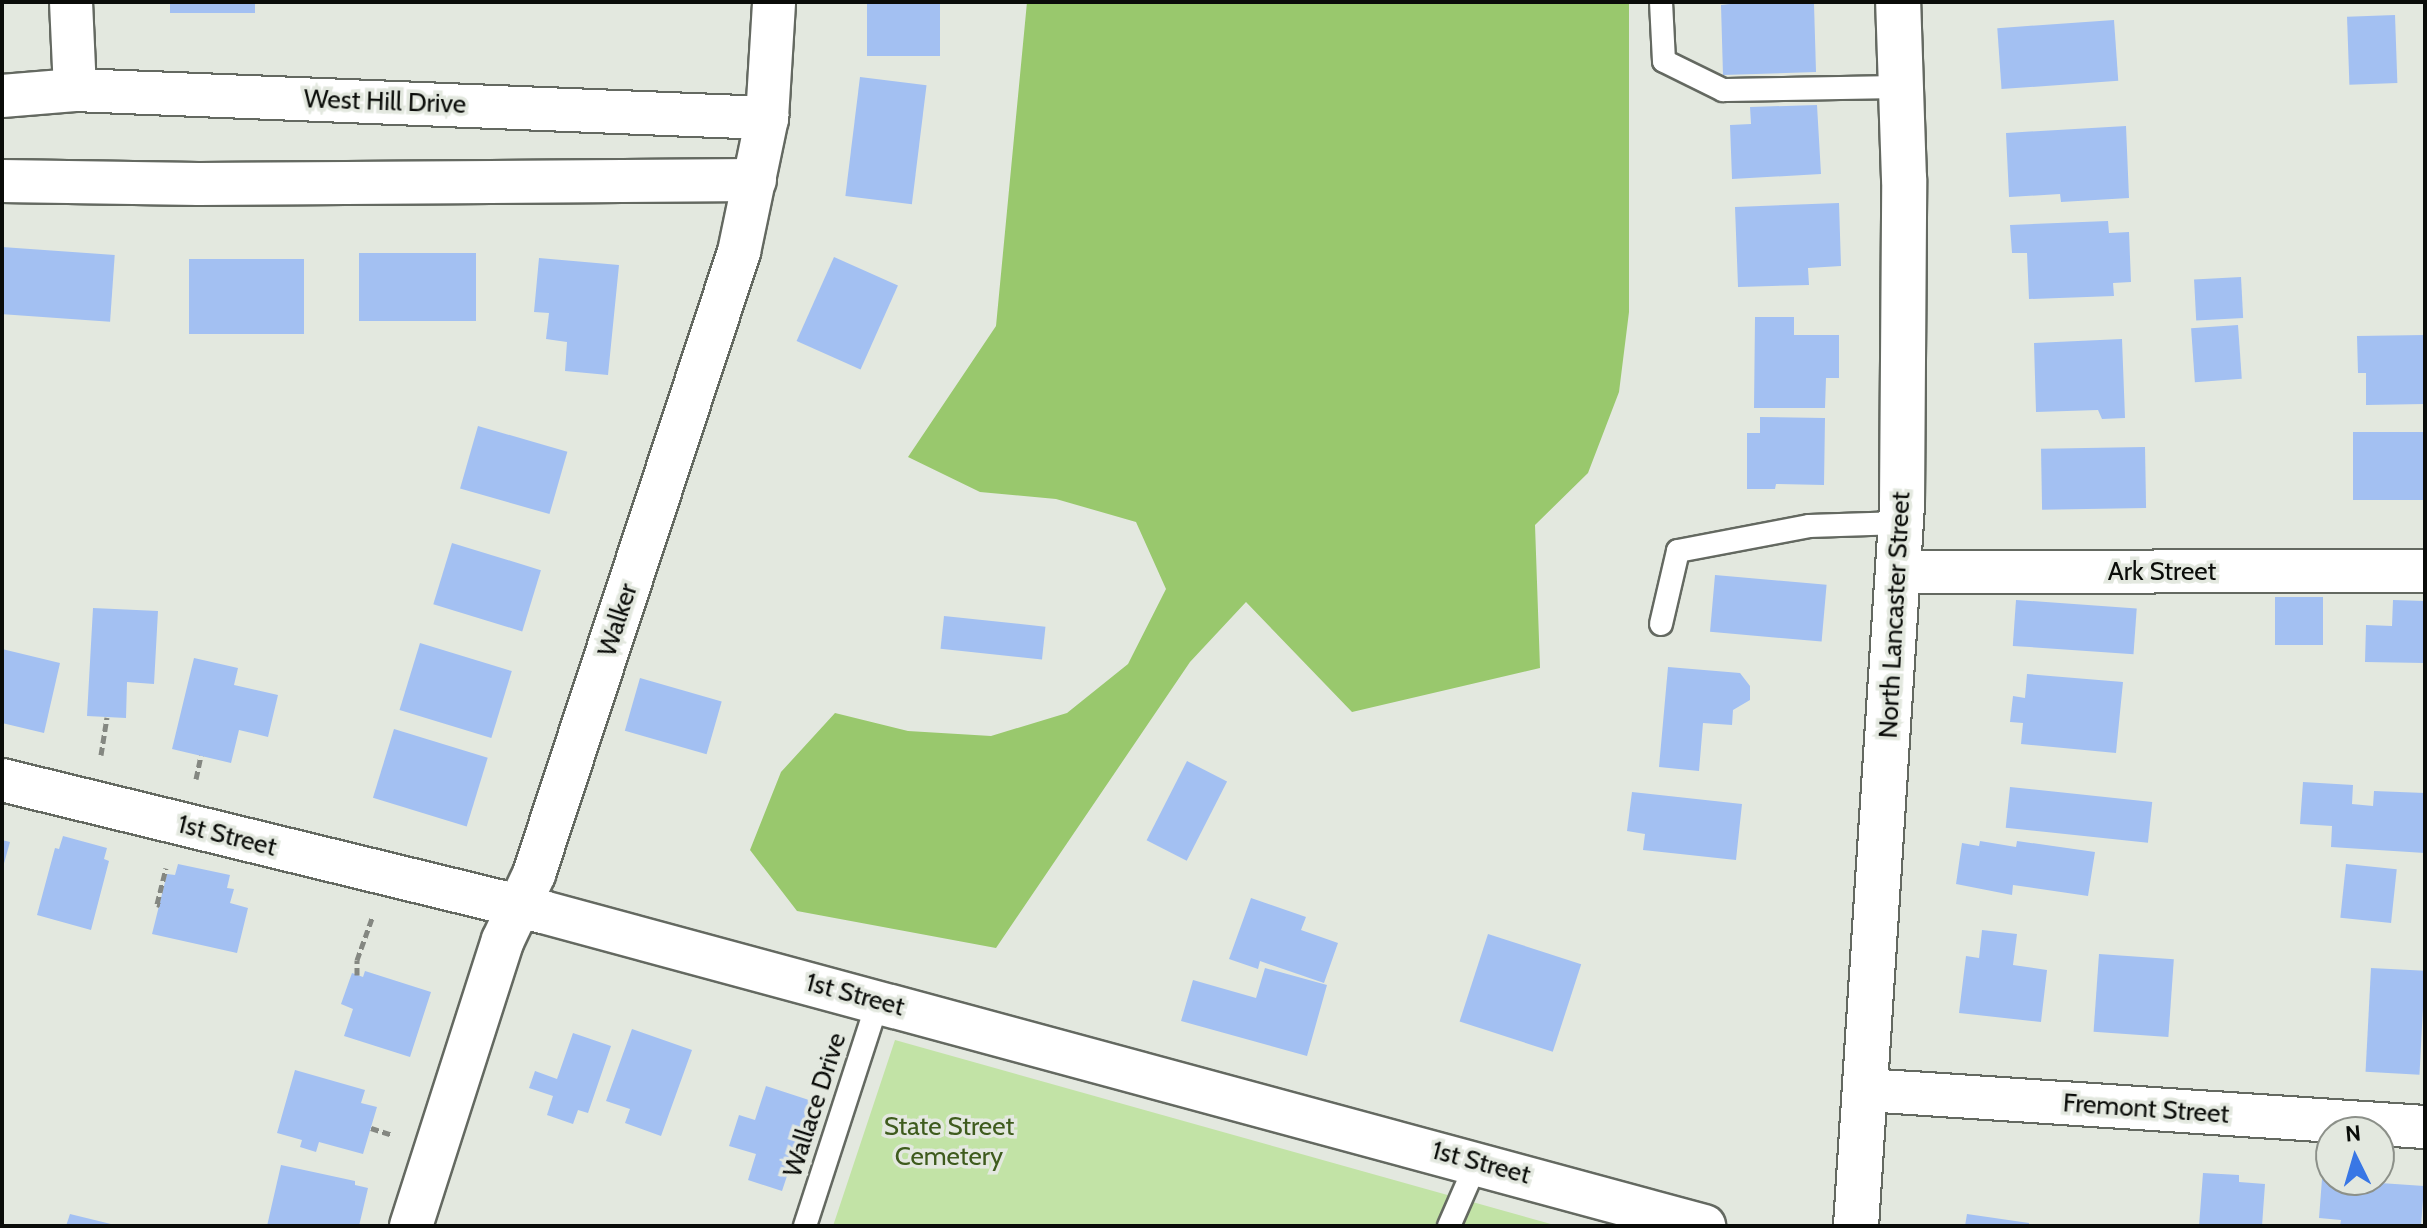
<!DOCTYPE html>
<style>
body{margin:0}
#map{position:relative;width:2427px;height:1228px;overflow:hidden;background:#e3e8df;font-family:Cabin,sans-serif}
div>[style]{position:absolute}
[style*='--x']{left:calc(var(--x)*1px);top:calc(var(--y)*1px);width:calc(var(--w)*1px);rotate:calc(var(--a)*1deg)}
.green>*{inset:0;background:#c2e3a6}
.forest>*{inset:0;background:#99c86d}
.building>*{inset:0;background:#a3c0f2;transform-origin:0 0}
.path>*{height:5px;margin-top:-2.5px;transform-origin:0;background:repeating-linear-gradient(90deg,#848781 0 8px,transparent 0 12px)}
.roads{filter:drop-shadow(2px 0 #646961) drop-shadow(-2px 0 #646961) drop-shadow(0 2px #646961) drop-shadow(0 -2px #646961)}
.lane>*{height:22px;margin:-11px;padding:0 11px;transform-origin:11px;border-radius:11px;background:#fff}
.street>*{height:42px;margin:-21px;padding:0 21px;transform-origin:21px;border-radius:21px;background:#fff}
.secondary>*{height:44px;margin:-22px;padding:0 22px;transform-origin:22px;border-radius:22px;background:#fff}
span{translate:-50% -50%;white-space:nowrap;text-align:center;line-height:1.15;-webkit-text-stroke:7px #e3e8df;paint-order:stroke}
.street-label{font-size:26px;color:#0a0c09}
.park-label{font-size:26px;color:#3e5b1d}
.frame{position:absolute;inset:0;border:4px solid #0a0c09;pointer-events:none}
.north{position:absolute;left:2315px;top:1116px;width:80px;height:80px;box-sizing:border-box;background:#e3e8df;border:2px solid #8c9089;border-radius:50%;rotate:355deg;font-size:22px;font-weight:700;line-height:32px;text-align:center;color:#0a0c09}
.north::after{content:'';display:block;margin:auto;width:28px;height:36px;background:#3977e5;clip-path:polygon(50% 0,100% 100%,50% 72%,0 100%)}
</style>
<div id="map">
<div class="green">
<div style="clip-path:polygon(895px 1040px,1558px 1226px,833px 1226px)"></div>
</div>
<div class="forest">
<div style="clip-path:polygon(1027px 2px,1629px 2px,1629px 312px,1619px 392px,1588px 473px,1535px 525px,1540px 668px,1352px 712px,1246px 602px,1190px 662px,996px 948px,797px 911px,750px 850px,781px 772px,835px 713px,908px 731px,991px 736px,1067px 713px,1128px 664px,1166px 589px,1136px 522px,1056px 499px,980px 492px,908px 457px,996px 326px)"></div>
</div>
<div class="building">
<div style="left:170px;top:2px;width:85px;height:11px"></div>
<div style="left:867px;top:2px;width:73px;height:54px"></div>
<div style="clip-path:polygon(1748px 2px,1814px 4px,1816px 72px,1723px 75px,1721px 5px)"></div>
<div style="left:2395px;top:15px;width:68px;height:48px;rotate:88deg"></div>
<div style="left:2114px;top:20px;width:61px;height:117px;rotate:86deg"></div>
<div style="left:860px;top:77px;width:67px;height:120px;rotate:7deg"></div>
<div style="clip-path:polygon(1817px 105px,1821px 174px,1732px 179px,1730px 125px,1751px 124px,1750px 107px)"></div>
<div style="clip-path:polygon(2126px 126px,2129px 198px,2061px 202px,2060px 194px,2009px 197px,2006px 133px)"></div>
<div style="clip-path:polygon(1839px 203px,1841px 266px,1808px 268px,1809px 285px,1738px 287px,1735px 207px)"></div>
<div style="clip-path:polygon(2108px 221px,2109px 233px,2129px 232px,2131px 282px,2113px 283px,2114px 296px,2029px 299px,2027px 253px,2012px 253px,2010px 225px)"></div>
<div style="left:2px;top:247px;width:113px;height:67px;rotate:4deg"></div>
<div style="left:359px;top:253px;width:117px;height:68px"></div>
<div style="left:834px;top:257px;width:70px;height:92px;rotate:24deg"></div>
<div style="clip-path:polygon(539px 258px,619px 265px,608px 375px,565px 371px,567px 342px,546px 339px,549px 313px,534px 312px)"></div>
<div style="left:189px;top:259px;width:115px;height:75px"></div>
<div style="left:2241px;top:277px;width:41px;height:47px;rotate:87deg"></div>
<div style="clip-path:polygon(1755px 317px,1794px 317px,1794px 335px,1839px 335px,1839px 378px,1826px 378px,1825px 408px,1754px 408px)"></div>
<div style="left:2238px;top:325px;width:54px;height:47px;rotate:86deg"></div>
<div style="clip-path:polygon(2425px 335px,2425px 404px,2366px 405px,2366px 373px,2358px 373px,2357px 336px)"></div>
<div style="clip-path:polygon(2122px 339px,2125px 418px,2102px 419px,2098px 410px,2036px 412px,2034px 343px)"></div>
<div style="clip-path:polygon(1760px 417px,1825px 418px,1824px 485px,1776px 484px,1775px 489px,1747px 489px,1747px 433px,1760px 433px)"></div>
<div style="left:478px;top:426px;width:93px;height:65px;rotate:16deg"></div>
<div style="left:2425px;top:432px;width:68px;height:72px;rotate:90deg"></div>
<div style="left:2145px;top:447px;width:61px;height:104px;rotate:89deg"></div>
<div style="left:452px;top:543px;width:93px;height:64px;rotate:17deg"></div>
<div style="left:1715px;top:575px;width:112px;height:57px;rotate:5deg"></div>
<div style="left:2275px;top:597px;width:48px;height:48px"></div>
<div style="left:2016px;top:600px;width:121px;height:46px;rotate:4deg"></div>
<div style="clip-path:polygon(2393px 600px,2425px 601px,2425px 663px,2365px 662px,2366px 625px,2392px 626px)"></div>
<div style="clip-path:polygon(93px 608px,158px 611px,154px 684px,127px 682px,126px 718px,87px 716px)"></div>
<div style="left:944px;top:616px;width:102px;height:33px;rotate:6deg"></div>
<div style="left:420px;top:643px;width:96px;height:70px;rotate:17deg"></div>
<div style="clip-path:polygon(2px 649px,60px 663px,44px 733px,2px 723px)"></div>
<div style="clip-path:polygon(194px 658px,238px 668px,234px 685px,278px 695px,268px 737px,239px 730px,231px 763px,172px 749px)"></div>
<div style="clip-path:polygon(1668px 667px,1740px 673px,1750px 686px,1750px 700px,1733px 710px,1732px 725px,1703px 723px,1699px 771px,1659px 767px)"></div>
<div style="clip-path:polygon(2027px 674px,2123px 682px,2116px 753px,2021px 744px,2023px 723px,2010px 722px,2013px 696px,2025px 698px)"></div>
<div style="left:640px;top:678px;width:85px;height:55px;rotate:16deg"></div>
<div style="left:394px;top:729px;width:98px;height:72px;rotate:17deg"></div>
<div style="left:1187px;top:761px;width:45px;height:89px;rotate:27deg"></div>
<div style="clip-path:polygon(2303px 782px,2353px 785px,2352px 804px,2373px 806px,2374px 791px,2425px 793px,2425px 853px,2331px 847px,2332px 826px,2300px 824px)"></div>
<div style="left:2010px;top:787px;width:143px;height:41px;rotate:6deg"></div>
<div style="clip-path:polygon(1632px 792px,1742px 804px,1736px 860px,1643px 850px,1645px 834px,1627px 831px)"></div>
<div style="clip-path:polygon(63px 836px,107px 848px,104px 859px,109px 861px,91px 930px,37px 915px,55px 848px,59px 849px)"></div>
<div style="clip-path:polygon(2px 840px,10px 842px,3px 867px,2px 867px)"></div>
<div style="clip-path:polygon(1980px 841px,2016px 847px,2017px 841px,2095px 852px,2088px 896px,2013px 885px,2012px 895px,1956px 884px,1962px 843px,1979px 846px)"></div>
<div style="clip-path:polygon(178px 864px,230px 875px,227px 888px,234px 889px,230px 903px,248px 908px,237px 953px,152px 934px,167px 874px,175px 875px)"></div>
<div style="left:2346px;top:864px;width:51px;height:54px;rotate:6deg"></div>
<div style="clip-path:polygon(1251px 898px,1306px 917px,1301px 930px,1338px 943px,1324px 983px,1260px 961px,1258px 969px,1229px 959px)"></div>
<div style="clip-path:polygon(1982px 930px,2017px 934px,2013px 965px,2047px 970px,2041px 1022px,1959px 1013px,1966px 956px,1979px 958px)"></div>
<div style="left:1488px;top:934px;width:98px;height:92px;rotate:18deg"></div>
<div style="left:2099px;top:954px;width:75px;height:78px;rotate:4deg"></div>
<div style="clip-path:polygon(1265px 968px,1327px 985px,1307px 1056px,1181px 1021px,1193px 980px,1256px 998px)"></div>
<div style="left:2371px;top:968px;width:54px;height:104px;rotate:3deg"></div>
<div style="clip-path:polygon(365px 971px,431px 992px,410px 1057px,344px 1036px,353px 1009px,341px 1004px,352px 973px,363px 977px)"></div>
<div style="clip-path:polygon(632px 1029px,692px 1050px,661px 1136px,625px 1123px,630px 1109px,606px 1101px)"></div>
<div style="clip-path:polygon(573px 1033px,611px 1046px,588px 1113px,578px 1110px,573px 1124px,547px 1115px,553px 1096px,529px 1088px,535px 1071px,557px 1079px)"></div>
<div style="clip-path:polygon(295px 1070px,365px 1090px,361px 1103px,377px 1107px,363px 1154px,319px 1142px,316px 1152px,300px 1147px,302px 1140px,277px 1133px)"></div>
<div style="clip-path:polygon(766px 1086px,812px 1101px,782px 1191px,748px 1180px,756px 1154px,729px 1146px,739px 1115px,755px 1120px)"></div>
<div style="clip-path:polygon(281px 1165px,355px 1181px,355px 1185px,368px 1188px,359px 1226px,267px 1226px)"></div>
<div style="clip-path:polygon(2203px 1173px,2239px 1175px,2239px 1182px,2265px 1184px,2262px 1226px,2199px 1226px)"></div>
<div style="clip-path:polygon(2322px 1179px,2424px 1186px,2421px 1226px,2340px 1226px,2341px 1220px,2319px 1218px)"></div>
<div style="clip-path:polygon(70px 1214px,115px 1225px,115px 1226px,66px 1226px)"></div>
<div style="clip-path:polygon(1967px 1214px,2029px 1223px,2029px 1226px,1965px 1226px)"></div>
</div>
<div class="path">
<div style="--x:101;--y:755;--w:38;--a:-81"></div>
<div style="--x:196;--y:779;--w:24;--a:-78"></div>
<div style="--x:160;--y:905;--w:3;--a:-162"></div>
<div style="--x:157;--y:904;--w:37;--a:-76"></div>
<div style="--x:357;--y:975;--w:15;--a:-90"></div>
<div style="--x:357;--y:960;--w:45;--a:-70.3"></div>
<div style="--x:371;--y:1128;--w:23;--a:18"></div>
</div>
<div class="roads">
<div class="lane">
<div style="--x:1661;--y:2;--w:59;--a:87.1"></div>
<div style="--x:1664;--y:61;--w:66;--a:26.2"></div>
<div style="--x:1723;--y:90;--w:178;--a:-1"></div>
<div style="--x:1661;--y:624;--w:75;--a:-76.9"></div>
<div style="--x:1678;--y:551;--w:133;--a:-10.8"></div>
<div style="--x:1809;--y:526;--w:92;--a:-1.9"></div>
<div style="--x:805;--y:1226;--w:237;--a:-72"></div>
<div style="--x:1449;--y:1226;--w:70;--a:-66.4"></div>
</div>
<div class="street">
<div style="--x:71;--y:2;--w:88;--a:87.4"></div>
<div style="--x:2;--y:96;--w:73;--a:-4.7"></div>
<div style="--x:75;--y:90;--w:693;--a:2.32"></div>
<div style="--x:2;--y:181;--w:197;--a:0.9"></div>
<div style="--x:199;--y:184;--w:556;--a:-0.41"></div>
<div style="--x:1899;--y:572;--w:526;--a:-0.11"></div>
<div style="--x:2;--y:780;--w:557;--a:13.71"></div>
<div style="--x:543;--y:912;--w:1203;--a:15.13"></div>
<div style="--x:1866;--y:1090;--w:560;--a:3.79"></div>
<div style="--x:411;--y:1226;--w:300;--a:-72.2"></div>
<div style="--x:503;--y:940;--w:73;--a:-64.8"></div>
<div style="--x:534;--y:874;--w:655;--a:-71.76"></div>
<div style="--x:739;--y:252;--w:137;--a:-78.2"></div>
<div style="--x:767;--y:118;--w:116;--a:-86.5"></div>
</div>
<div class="secondary">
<div style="--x:1856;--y:1226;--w:723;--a:-86.35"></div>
<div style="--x:1902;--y:504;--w:325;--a:-89.6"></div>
<div style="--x:1904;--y:179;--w:177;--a:-91.9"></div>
</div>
</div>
<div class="street-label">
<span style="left:385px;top:102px;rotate:2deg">West Hill Drive</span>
<span style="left:2162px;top:572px">Ark Street</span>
<span style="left:1895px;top:615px;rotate:-87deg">North Lancaster Street</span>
<span style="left:618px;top:620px;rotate:-72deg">Walker</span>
<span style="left:227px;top:836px;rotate:14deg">1st Street</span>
<span style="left:855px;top:995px;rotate:15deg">1st Street</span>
<span style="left:815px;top:1105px;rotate:-72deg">Wallace Drive</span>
<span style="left:2146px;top:1109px;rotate:4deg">Fremont Street</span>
<span style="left:1481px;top:1163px;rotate:15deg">1st Street</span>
</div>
<div class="park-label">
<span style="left:949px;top:1142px">State Street<br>Cemetery</span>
</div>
<div class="frame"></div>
<div class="north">N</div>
</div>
